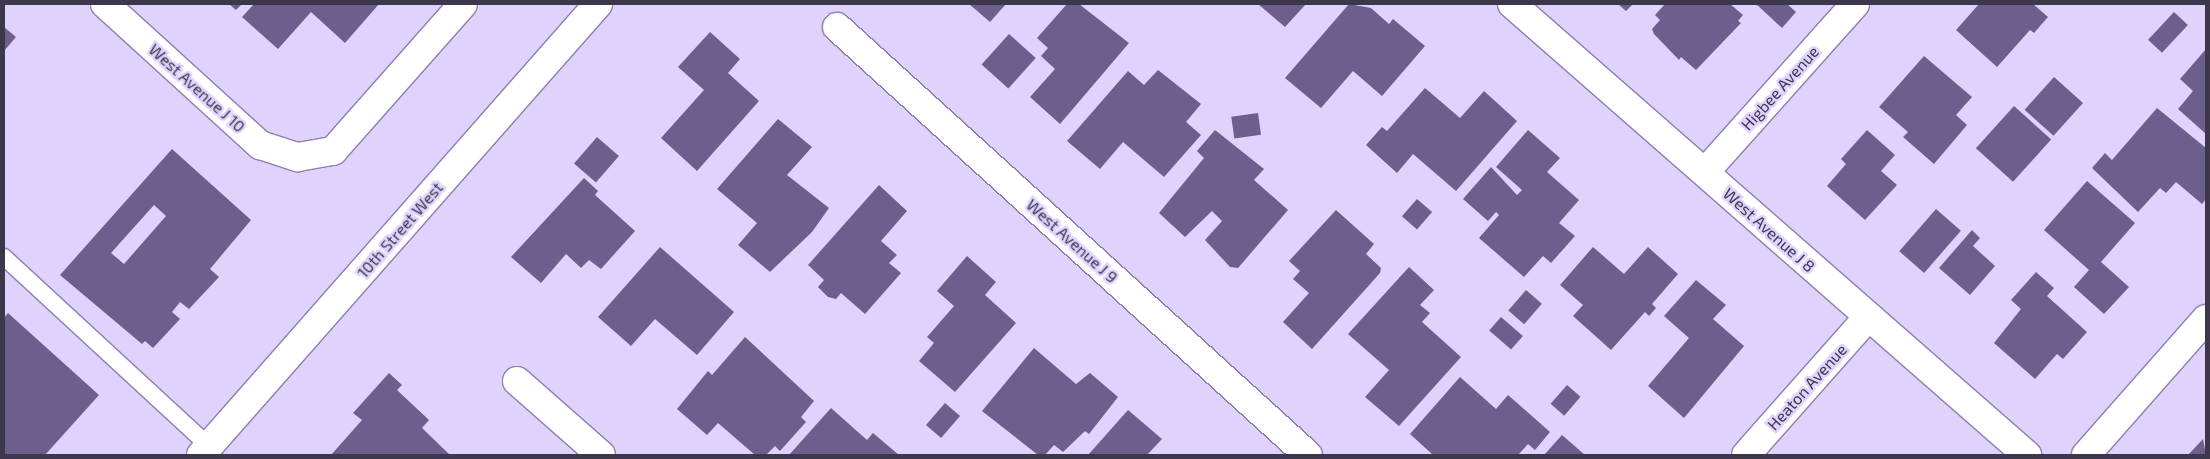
<!DOCTYPE html>
<style>
body{margin:0}
#map{position:relative;width:2210px;height:459px;overflow:hidden;background:#dfd3fe;font-family:"Exo 2",sans-serif}
div>[style]{position:absolute}
[style*='--x']{left:calc(var(--x)*1px);top:calc(var(--y)*1px);width:calc(var(--w)*1px);rotate:calc(var(--a)*1deg)}
.building>*{inset:0;background:#6d5e8d;transform-origin:0 0}
.roads{filter:drop-shadow(1px 0 #8e7fb0) drop-shadow(-1px 0 #8e7fb0) drop-shadow(0 1px #8e7fb0) drop-shadow(0 -1px #8e7fb0)}
.lane>*{height:16px;margin:-8px;padding:0 8px;transform-origin:8px;border-radius:8px;background:#fff}
.street>*{height:28px;margin:-14px;padding:0 14px;transform-origin:14px;border-radius:14px;background:#fff}
.primary>*{height:28px;margin:-14px;padding:0 14px;transform-origin:14px;border-radius:14px;background:#fff}
span{translate:-50% -50%;white-space:nowrap;text-align:center;line-height:1.15;-webkit-text-stroke:5px #dfd3fe;paint-order:stroke}
.street-label{font-size:16px;color:#3d374c}
.frame{position:absolute;inset:0;border:5px solid #3d374c;pointer-events:none}
</style>
<div id="map">
<div class="building">
<div style="clip-path:polygon(229px 4px,242px 4px,236px 10px)"></div>
<div style="clip-path:polygon(254px 4px,379px 4px,345px 43px,311px 12px,278px 49px,242px 17px)"></div>
<div style="clip-path:polygon(969px 4px,1006px 4px,990px 22px)"></div>
<div style="clip-path:polygon(1067px 4px,1079px 4px,1129px 43px,1060px 124px,1030px 97px,1055px 69px,1041px 56px,1048px 48px,1037px 38px)"></div>
<div style="clip-path:polygon(1258px 4px,1306px 4px,1285px 27px)"></div>
<div style="clip-path:polygon(1349px 4px,1371px 8px,1389px 24px,1393px 19px,1425px 46px,1382px 96px,1353px 71px,1321px 108px,1285px 78px)"></div>
<div style="clip-path:polygon(1618px 4px,1633px 4px,1626px 11px)"></div>
<div style="clip-path:polygon(1665px 4px,1730px 4px,1743px 15px,1738px 21px,1741px 23px,1696px 70px,1681px 57px,1679px 60px,1654px 34px,1652px 29px,1660px 20px,1655px 15px)"></div>
<div style="clip-path:polygon(1756px 4px,1787px 4px,1796px 12px,1782px 28px)"></div>
<div style="clip-path:polygon(1979px 4px,2033px 4px,2048px 17px,2034px 33px,2030px 30px,1997px 67px,1956px 30px)"></div>
<div style="left:2174px;top:12px;width:19px;height:38px;rotate:43deg"></div>
<div style="clip-path:polygon(4px 27px,16px 37px,4px 51px)"></div>
<div style="clip-path:polygon(710px 32px,740px 59px,728px 73px,759px 101px,697px 171px,661px 138px,704px 90px,678px 67px)"></div>
<div style="left:1009px;top:34px;width:36px;height:41px;rotate:42deg"></div>
<div style="clip-path:polygon(2206px 49px,2206px 134px,2178px 109px,2193px 91px,2180px 79px)"></div>
<div style="clip-path:polygon(1924px 56px,1972px 97px,1956px 115px,1967px 125px,1934px 164px,1903px 137px,1908px 132px,1879px 107px)"></div>
<div style="clip-path:polygon(1158px 70px,1201px 104px,1186px 122px,1201px 135px,1164px 177px,1123px 142px,1100px 169px,1067px 141px,1128px 71px,1144px 85px)"></div>
<div style="left:2054px;top:77px;width:39px;height:44px;rotate:42deg"></div>
<div style="clip-path:polygon(1425px 88px,1460px 118px,1484px 91px,1517px 121px,1456px 191px,1413px 154px,1397px 173px,1366px 145px,1382px 127px,1387px 131px)"></div>
<div style="left:2014px;top:106px;width:50px;height:57px;rotate:42deg"></div>
<div style="clip-path:polygon(2157px 108px,2206px 148px,2206px 199px,2202px 204px,2176px 182px,2166px 193px,2160px 188px,2138px 212px,2092px 168px,2105px 153px,2112px 160px)"></div>
<div style="left:1258px;top:113px;width:22px;height:27px;rotate:82deg"></div>
<div style="clip-path:polygon(778px 119px,812px 147px,787px 175px,829px 208px,812px 232px,770px 272px,738px 245px,757px 223px,717px 189px)"></div>
<div style="clip-path:polygon(1215px 130px,1264px 169px,1254px 180px,1288px 210px,1238px 268px,1230px 267px,1205px 240px,1222px 221px,1212px 211px,1185px 237px,1159px 213px,1204px 158px,1197px 151px)"></div>
<div style="clip-path:polygon(1528px 130px,1560px 158px,1547px 172px,1579px 200px,1559px 223px,1575px 236px,1551px 263px,1543px 256px,1524px 277px,1479px 238px,1499px 215px,1496px 212px,1488px 221px,1463px 199px,1491px 167px,1517px 195px,1522px 190px,1496px 167px)"></div>
<div style="clip-path:polygon(1867px 130px,1895px 155px,1881px 171px,1897px 185px,1865px 220px,1827px 186px,1846px 164px,1841px 159px)"></div>
<div style="left:597px;top:137px;width:29px;height:35px;rotate:41deg"></div>
<div style="clip-path:polygon(evenodd,172px 149px,251px 220px,210px 269px,219px 277px,189px 309px,180px 302px,172px 312px,180px 319px,153px 348px,145px 341px,142px 344px,60px 275px,172px 149px,154px 205px,166px 216px,124px 264px,111px 253px,154px 205px)"></div>
<div style="clip-path:polygon(584px 178px,598px 191px,595px 195px,635px 231px,601px 269px,589px 260px,581px 268px,566px 254px,541px 283px,511px 257px)"></div>
<div style="clip-path:polygon(2087px 181px,2135px 223px,2101px 262px,2129px 287px,2104px 314px,2074px 287px,2089px 270px,2044px 230px)"></div>
<div style="clip-path:polygon(879px 185px,907px 211px,881px 241px,897px 255px,889px 263px,901px 273px,865px 314px,841px 293px,836px 299px,828px 297px,818px 287px,824px 280px,808px 265px)"></div>
<div style="left:1417px;top:199px;width:20px;height:23px;rotate:41deg"></div>
<div style="left:1936px;top:209px;width:33px;height:56px;rotate:41deg"></div>
<div style="clip-path:polygon(1336px 210px,1374px 244px,1366px 254px,1381px 268px,1380px 273px,1312px 349px,1283px 322px,1309px 293px,1293px 279px,1300px 271px,1289px 261px)"></div>
<div style="clip-path:polygon(1972px 230px,1980px 238px,1973px 246px,1995px 266px,1970px 295px,1939px 268px)"></div>
<div style="clip-path:polygon(660px 247px,734px 312px,697px 355px,655px 319px,631px 346px,598px 317px)"></div>
<div style="clip-path:polygon(1593px 247px,1624px 274px,1648px 247px,1678px 274px,1652px 304px,1656px 308px,1649px 316px,1645px 312px,1611px 350px,1573px 316px,1583px 305px,1560px 285px)"></div>
<div style="clip-path:polygon(967px 256px,996px 282px,985px 295px,1016px 323px,955px 392px,919px 361px,934px 343px,927px 337px,954px 306px,937px 291px)"></div>
<div style="clip-path:polygon(1409px 267px,1434px 290px,1420px 305px,1430px 313px,1422px 322px,1461px 357px,1399px 426px,1365px 397px,1389px 370px,1348px 334px)"></div>
<div style="clip-path:polygon(2036px 272px,2054px 288px,2047px 296px,2087px 332px,2063px 359px,2057px 354px,2035px 379px,1994px 343px,2021px 309px,2011px 300px)"></div>
<div style="clip-path:polygon(1696px 280px,1726px 305px,1713px 319px,1744px 346px,1684px 418px,1648px 386px,1689px 338px,1664px 316px)"></div>
<div style="left:1526px;top:290px;width:21px;height:27px;rotate:41deg"></div>
<div style="clip-path:polygon(8px 313px,99px 395px,45px 455px,4px 455px,4px 318px)"></div>
<div style="left:1501px;top:317px;width:29px;height:18px;rotate:41deg"></div>
<div style="clip-path:polygon(745px 337px,814px 401px,801px 417px,806px 422px,780px 451px,775px 446px,766px 455px,755px 455px,718px 423px,707px 435px,677px 409px,708px 371px,712px 375px)"></div>
<div style="clip-path:polygon(1034px 348px,1076px 384px,1090px 373px,1118px 397px,1089px 434px,1085px 431px,1063px 452px,1054px 445px,1045px 455px,1038px 455px,982px 411px)"></div>
<div style="clip-path:polygon(389px 373px,402px 385px,397px 390px,429px 420px,422px 428px,450px 455px,331px 455px,362px 420px,353px 413px)"></div>
<div style="clip-path:polygon(1460px 377px,1496px 409px,1508px 395px,1550px 432px,1535px 450px,1528px 444px,1518px 455px,1433px 455px,1410px 434px)"></div>
<div style="left:1567px;top:385px;width:18px;height:25px;rotate:41deg"></div>
<div style="left:945px;top:403px;width:20px;height:29px;rotate:41deg"></div>
<div style="clip-path:polygon(831px 408px,867px 440px,873px 433px,899px 455px,789px 455px)"></div>
<div style="clip-path:polygon(1128px 410px,1162px 439px,1147px 455px,1088px 455px)"></div>
<div style="clip-path:polygon(1562px 435px,1585px 455px,1544px 455px)"></div>
<div style="clip-path:polygon(2203px 439px,2206px 455px,2188px 455px)"></div>
</div>
<div class="roads">
<div class="lane">
<div style="--x:4;--y:257;--w:279;--a:42.7"></div>
</div>
<div class="street">
<div style="--x:105;--y:4;--w:210;--a:42.3"></div>
<div style="--x:260;--y:145;--w:40;--a:18"></div>
<div style="--x:298;--y:157;--w:36;--a:-10"></div>
<div style="--x:333;--y:151;--w:196;--a:-48.5"></div>
<div style="--x:1512;--y:4;--w:685;--a:41.21"></div>
<div style="--x:837;--y:27;--w:636;--a:42.26"></div>
<div style="--x:1705;--y:172;--w:225;--a:-48.2"></div>
<div style="--x:517;--y:381;--w:112;--a:41.4"></div>
<div style="--x:1746;--y:455;--w:183;--a:-48.5"></div>
<div style="--x:2086;--y:455;--w:181;--a:-48.6"></div>
</div>
<div class="primary">
<div style="--x:201;--y:455;--w:601;--a:-48.64"></div>
</div>
</div>
<div class="street-label">
<span style="left:197px;top:88px;rotate:42deg">West Avenue J 10</span>
<span style="left:1780px;top:88px;rotate:-48deg">Higbee Avenue</span>
<span style="left:400px;top:230px;rotate:-49deg">10th Street West</span>
<span style="left:1769px;top:230px;rotate:42deg">West Avenue J 8</span>
<span style="left:1072px;top:241px;rotate:42deg">West Avenue J 9</span>
<span style="left:1807px;top:387px;rotate:-48deg">Heaton Avenue</span>
</div>
<div class="frame"></div>
</div>
